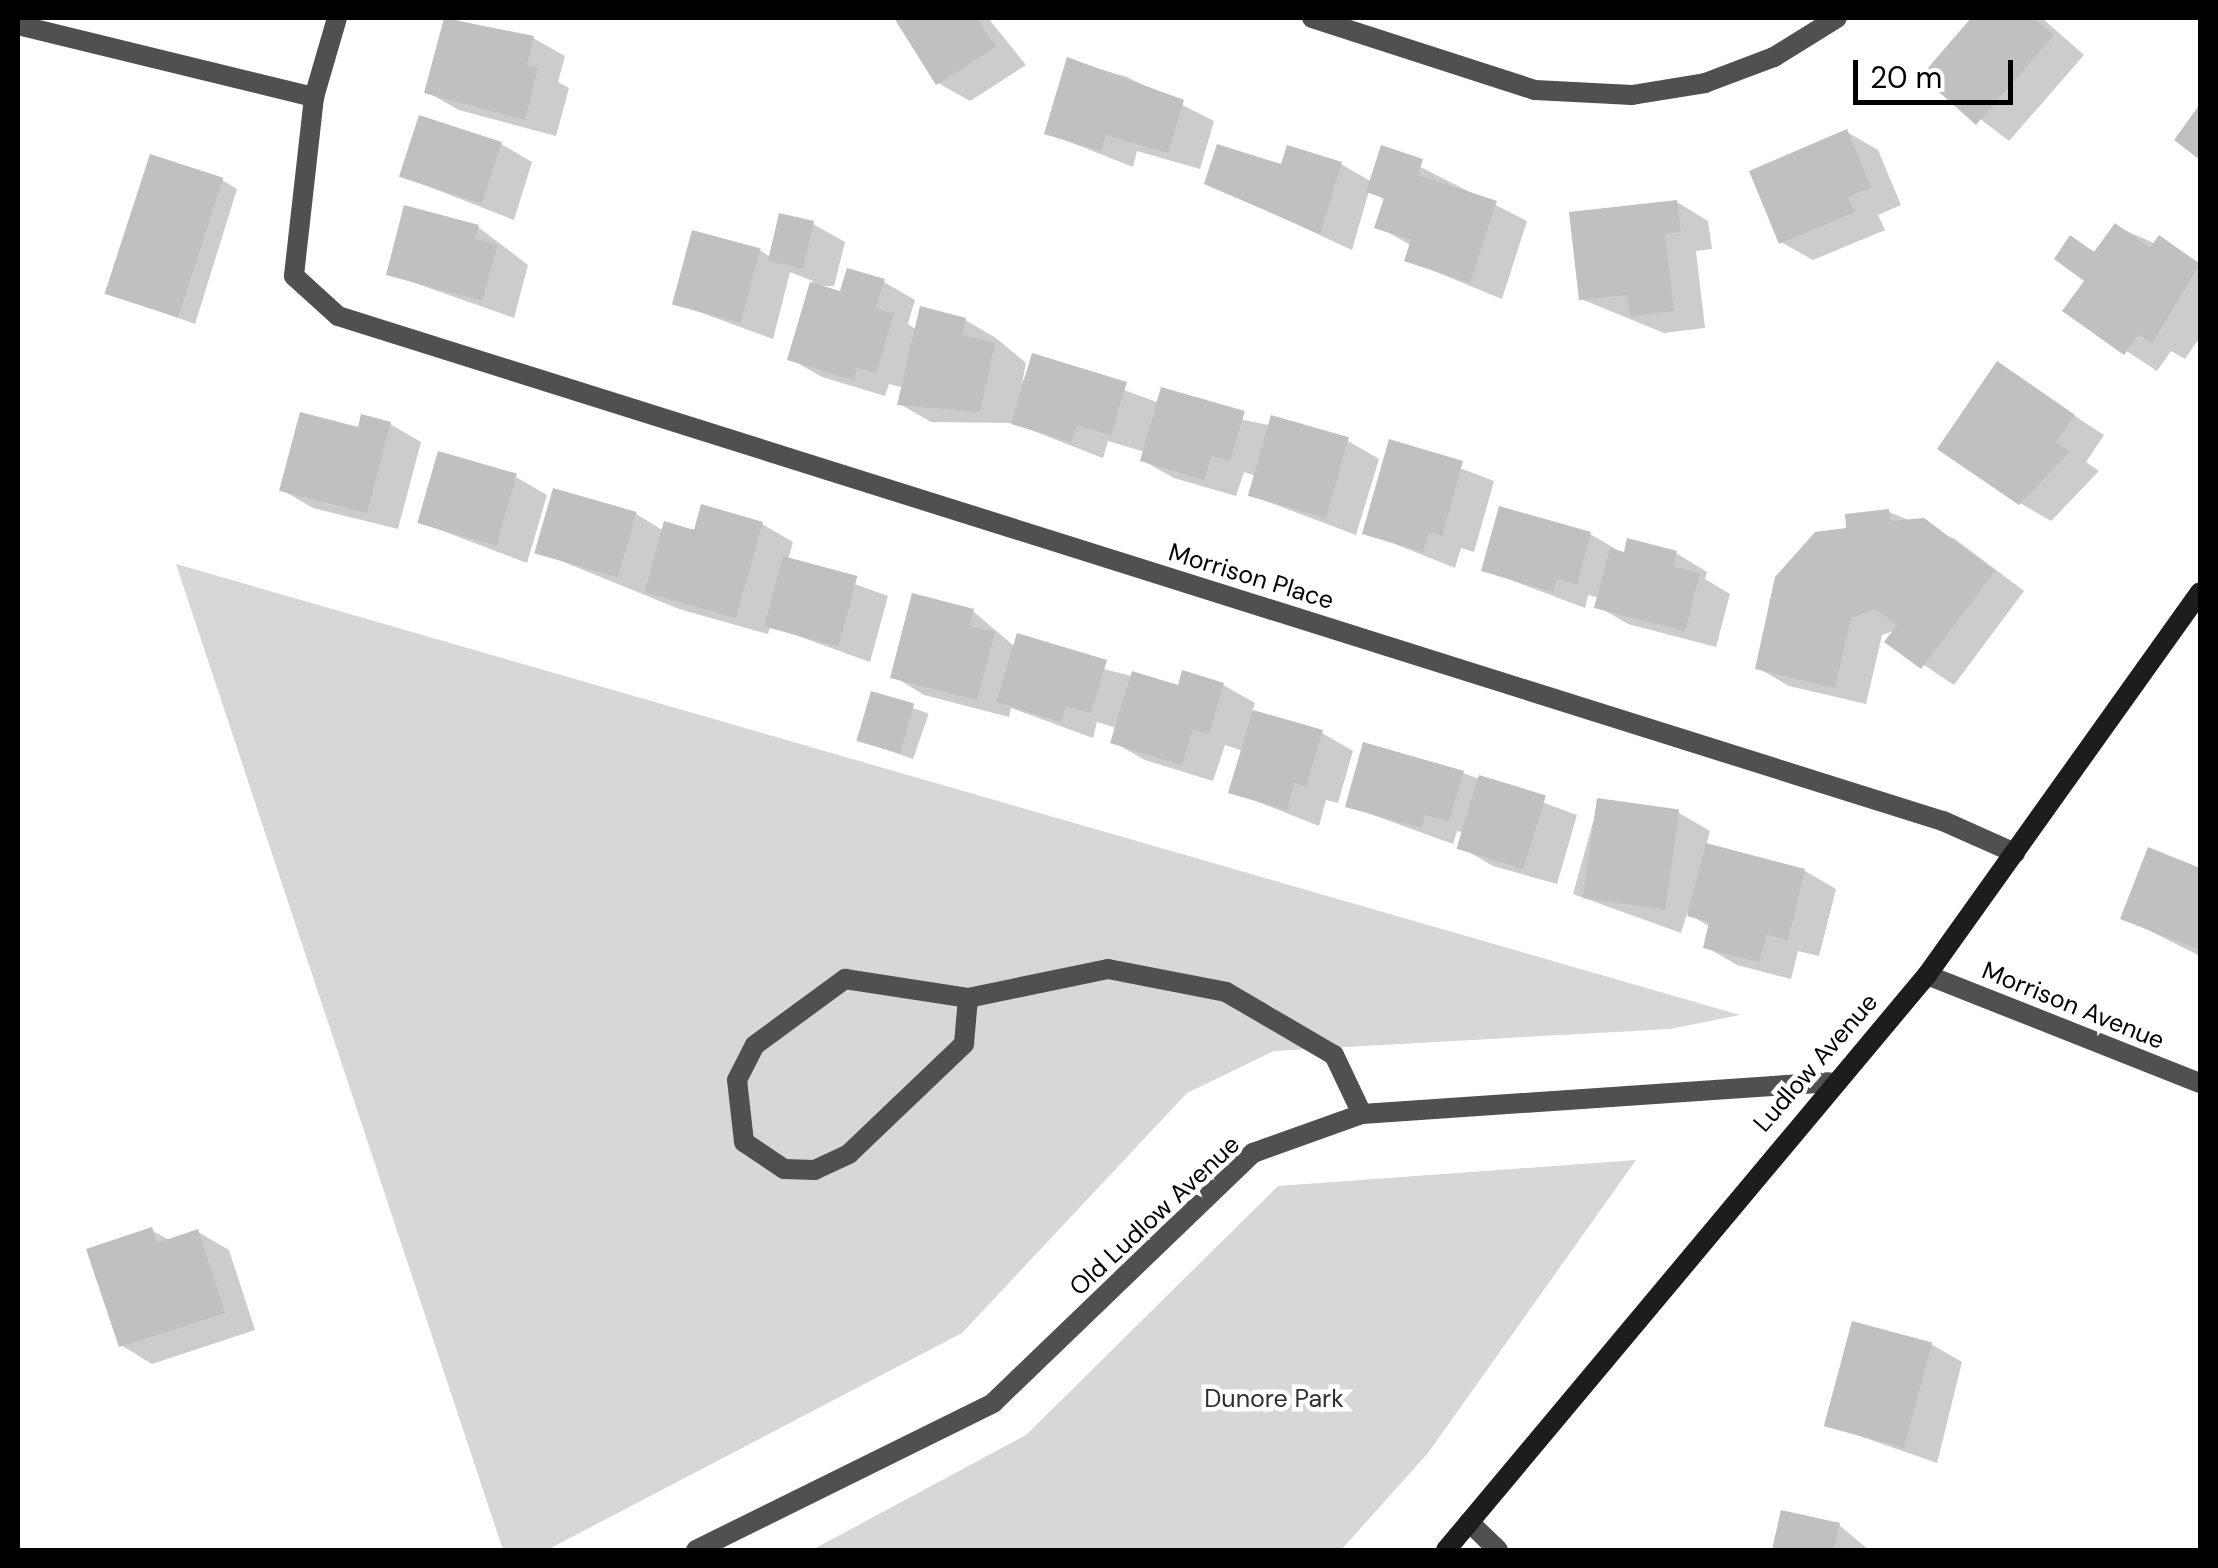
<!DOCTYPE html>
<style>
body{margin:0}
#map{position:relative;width:2218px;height:1568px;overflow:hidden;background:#fff;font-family:"DM Sans",sans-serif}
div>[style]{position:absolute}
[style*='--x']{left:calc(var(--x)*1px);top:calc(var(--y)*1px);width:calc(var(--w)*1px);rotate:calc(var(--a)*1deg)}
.green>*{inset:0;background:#d7d7d7}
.shadow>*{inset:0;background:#0003;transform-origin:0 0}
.building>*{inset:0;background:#c0c0c0;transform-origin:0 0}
.lane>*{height:20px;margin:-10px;padding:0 10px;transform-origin:10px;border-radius:10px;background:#505050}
.street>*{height:20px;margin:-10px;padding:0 10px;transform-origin:10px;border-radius:10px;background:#505050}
.secondary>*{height:20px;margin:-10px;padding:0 10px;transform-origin:10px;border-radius:10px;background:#1d1d1d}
span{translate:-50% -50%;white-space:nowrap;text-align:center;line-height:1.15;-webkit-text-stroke:9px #fff;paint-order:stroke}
.street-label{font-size:25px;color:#000}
.park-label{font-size:25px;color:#2e2e2e}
.frame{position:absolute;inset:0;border:20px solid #000;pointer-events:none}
.scale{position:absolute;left:1853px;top:60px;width:160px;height:45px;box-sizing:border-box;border:5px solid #000;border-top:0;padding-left:12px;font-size:30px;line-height:35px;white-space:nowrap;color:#000;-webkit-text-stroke:8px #fff;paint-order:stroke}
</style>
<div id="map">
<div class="green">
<div style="clip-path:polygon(176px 564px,1740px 1015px,1670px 1029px,1274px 1051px,1187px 1093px,962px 1333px,547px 1550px,503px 1550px)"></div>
<div style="clip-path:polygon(1636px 1160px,1428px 1453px,1341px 1550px,812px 1550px,1026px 1435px,1278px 1186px)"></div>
</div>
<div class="shadow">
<div style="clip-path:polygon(446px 18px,533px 38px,565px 56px,558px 82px,569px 88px,556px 136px,459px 110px,427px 92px)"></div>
<div style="clip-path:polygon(897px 18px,988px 18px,1026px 65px,970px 101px,938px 83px)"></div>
<div style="clip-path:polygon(1975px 18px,2042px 18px,2084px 55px,2009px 141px,1924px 76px)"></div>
<div style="clip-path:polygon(1069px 60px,1127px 77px,1214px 121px,1200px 169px,1137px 151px,1133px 167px,1047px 133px)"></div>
<div style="clip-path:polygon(1847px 132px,1878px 150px,1901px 205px,1878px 215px,1885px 230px,1813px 260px,1781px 242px)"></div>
<div style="clip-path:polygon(501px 144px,532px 162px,514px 220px,402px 176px)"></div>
<div style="clip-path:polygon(1383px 148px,1527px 221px,1502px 299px,1407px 260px,1412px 246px,1377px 226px,1385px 200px,1369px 191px,1352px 250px,1207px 183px,1341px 164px,1372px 182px)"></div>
<div style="clip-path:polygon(222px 180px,237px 189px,195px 324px,109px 293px)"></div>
<div style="clip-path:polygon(1677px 202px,1708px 221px,1712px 249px,1696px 251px,1705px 328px,1664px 333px,1581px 299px)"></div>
<div style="clip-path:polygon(813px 224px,845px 242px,834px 286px,815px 286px,842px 294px,884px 282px,915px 300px,908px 324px,917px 330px,965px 320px,996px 338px,1026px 363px,1022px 383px,1034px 356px,1159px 403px,1348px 441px,1379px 459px,1356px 535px,1250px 495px,1256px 476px,1244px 472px,1236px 496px,1174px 478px,1142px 460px,1145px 452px,1108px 441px,1103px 458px,1013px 423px,931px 422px,900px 404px,904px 388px,889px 384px,885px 396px,822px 377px,790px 359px,813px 281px,790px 272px,773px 339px,675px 303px,760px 250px,770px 257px)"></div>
<div style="clip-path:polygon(2115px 226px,2200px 263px,2200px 337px,2185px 359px,2171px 351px,2157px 371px,2066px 311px,2088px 280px,2071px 239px,2096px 253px)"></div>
<div style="clip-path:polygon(478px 227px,528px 265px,514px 318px,389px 274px)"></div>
<div style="clip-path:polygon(1997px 365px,2104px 435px,2086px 462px,2099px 471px,2051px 521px,2020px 503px)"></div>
<div style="clip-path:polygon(390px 424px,421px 442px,398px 529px,313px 508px,282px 490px,360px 430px)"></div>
<div style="clip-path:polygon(1391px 442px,1494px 481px,1474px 552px,1461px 548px,1455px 568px,1365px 532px)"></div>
<div style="clip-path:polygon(516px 477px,547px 495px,527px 563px,419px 522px)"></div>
<div style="clip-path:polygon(1889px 512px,1955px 539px,2024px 591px,1954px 685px,1888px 641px,1897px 630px,1882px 635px,1866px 704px,1789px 686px,1758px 668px,1849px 530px)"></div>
<div style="clip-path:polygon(636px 514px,664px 531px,762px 524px,793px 542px,788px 560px,888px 596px,870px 662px,770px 626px,768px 634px,679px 609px,537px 551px)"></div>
<div style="clip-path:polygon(1590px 534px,1626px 555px,1676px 553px,1707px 572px,1705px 579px,1730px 594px,1716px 647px,1628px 624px,1597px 606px,1599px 598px,1588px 595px,1585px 608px,1484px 570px)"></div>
<div style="clip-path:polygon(973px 611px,1015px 647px,1180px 688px,1184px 673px,1223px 685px,1255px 703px,1252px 712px,1322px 733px,1353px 751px,1338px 803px,1326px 800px,1319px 826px,1231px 791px,1243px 751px,1225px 745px,1213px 781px,1145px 760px,1113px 742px,1117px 728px,1097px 722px,1093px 738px,1011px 708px,1009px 717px,924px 695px,893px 676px)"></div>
<div style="left:872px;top:694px;width:60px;height:48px;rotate:19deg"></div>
<div style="clip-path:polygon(1463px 773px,1577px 815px,1557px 884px,1493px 866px,1462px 848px,1466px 833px,1457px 831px,1453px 844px,1348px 806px)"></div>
<div style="clip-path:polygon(1599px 801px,1679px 813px,1710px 831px,1706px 846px,1805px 871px,1836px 889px,1819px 956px,1798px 951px,1791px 979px,1737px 965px,1706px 947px,1710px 927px,1687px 913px,1681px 933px,1573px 894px)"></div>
<div style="clip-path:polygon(2150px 850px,2200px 871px,2200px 956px,2124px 918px)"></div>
<div style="clip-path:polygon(151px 1230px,171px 1241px,198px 1232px,229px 1250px,255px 1330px,152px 1364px,121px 1345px)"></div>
<div style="clip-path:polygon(1931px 1344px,1962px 1362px,1937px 1463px,1828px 1425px)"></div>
<div style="clip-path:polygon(1783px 1513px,1839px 1525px,1869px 1550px,1775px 1550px)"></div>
</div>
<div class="building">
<div style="clip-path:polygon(444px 18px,534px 36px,527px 65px,538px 68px,525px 120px,424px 93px)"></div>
<div style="clip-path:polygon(894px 18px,977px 18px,996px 47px,936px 85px)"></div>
<div style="clip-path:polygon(1971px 18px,2034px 18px,2054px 35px,1976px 125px,1921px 76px)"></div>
<div style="clip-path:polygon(1067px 57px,1184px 100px,1168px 153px,1106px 135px,1101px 151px,1044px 134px)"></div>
<div style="clip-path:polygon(2200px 104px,2200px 160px,2174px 140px)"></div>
<div style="left:419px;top:115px;width:87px;height:65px;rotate:18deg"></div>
<div style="clip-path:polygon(1847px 129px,1871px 187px,1848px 197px,1855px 212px,1779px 244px,1749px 171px)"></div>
<div style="clip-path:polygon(1217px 144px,1281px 164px,1287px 145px,1342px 162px,1320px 234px,1204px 184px)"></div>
<div style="clip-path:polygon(1381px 145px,1423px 159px,1418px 175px,1497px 201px,1470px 283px,1404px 261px,1411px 240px,1374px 228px,1384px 198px,1366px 192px)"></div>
<div style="left:150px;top:154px;width:77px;height:147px;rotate:18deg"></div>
<div style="clip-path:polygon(1677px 200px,1681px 232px,1665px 234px,1674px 311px,1630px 316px,1627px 295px,1579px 300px,1569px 212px)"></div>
<div style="clip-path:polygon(404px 205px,479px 225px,475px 239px,498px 245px,482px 301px,386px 275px)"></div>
<div style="left:779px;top:213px;width:36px;height:49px;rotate:13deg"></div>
<div style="clip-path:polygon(2115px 223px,2150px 248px,2159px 235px,2200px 264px,2152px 343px,2139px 334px,2124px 355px,2062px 311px,2084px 281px,2054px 259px,2070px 235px,2094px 252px)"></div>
<div style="left:692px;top:230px;width:71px;height:77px;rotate:15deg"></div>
<div style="clip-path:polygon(847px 268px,885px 279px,876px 308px,894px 314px,876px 373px,857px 368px,854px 380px,787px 360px,810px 282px,840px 291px)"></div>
<div style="clip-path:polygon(920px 306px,966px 318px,962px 335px,995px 343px,980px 412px,897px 405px)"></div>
<div style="clip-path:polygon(1032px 353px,1127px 382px,1111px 435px,1077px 425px,1071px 442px,1011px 424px)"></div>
<div style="clip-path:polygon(1997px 361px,2075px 415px,2056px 442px,2070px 452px,2019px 505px,1937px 449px)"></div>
<div style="clip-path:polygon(1161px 387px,1245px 411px,1230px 461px,1212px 456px,1204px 480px,1140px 461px)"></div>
<div style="clip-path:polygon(300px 412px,358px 427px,361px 414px,391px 422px,367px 513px,279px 491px)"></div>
<div style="left:1271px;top:415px;width:81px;height:84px;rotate:16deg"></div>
<div style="clip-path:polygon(1389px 439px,1463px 461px,1442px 536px,1429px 532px,1423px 552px,1362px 534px)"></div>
<div style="left:438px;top:451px;width:82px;height:75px;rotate:16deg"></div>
<div style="left:553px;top:488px;width:87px;height:68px;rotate:16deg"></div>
<div style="clip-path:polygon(701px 504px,763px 522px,736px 618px,645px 592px,664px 521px,694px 530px)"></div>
<div style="clip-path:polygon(1499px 506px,1591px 532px,1577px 584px,1557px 579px,1553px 592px,1481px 571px)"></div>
<div style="clip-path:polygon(1889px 509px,1891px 521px,1924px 518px,1995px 571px,1921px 669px,1884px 642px,1897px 625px,1875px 609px,1851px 618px,1835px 688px,1755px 669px,1775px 577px,1815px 532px,1846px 528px,1845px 514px)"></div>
<div style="clip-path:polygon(1627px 538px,1677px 551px,1673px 566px,1700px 574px,1685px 631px,1594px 608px,1610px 548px,1624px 552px)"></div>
<div style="left:783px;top:556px;width:77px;height:73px;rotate:15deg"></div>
<div style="clip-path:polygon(912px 593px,974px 609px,970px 626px,995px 632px,977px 700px,890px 678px)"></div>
<div style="clip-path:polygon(1017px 633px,1107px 660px,1091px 713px,1066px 706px,1061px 722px,996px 702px)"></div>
<div style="clip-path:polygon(1182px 670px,1224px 683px,1209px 734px,1193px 729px,1182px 765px,1110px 743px,1132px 671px,1178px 685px)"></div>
<div style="left:871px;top:691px;width:45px;height:52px;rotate:16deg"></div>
<div style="clip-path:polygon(1253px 710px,1323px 730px,1306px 787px,1294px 783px,1287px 810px,1228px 793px)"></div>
<div style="clip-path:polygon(1363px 742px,1464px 771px,1449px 821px,1425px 815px,1422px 828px,1345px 807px)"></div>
<div style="left:1479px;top:775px;width:70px;height:77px;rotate:17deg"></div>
<div style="left:1597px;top:798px;width:83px;height:101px;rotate:8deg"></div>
<div style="clip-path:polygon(1706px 843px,1805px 869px,1788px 940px,1767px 935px,1759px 962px,1703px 948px,1709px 922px,1687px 916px)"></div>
<div style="clip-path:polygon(2148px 847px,2200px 868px,2200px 950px,2120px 919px)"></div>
<div style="clip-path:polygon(152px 1227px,157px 1243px,198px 1229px,225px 1313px,119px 1347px,86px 1249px)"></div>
<div style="left:1852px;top:1321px;width:83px;height:109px;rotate:15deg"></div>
<div style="clip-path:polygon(1781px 1510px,1840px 1523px,1834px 1550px,1772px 1550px)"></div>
</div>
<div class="lane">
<div style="--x:968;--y:998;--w:46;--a:95"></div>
<div style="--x:964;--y:1044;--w:159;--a:136.3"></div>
<div style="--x:849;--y:1154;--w:38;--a:155"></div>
<div style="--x:815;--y:1170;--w:31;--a:-178"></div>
<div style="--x:784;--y:1169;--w:48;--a:-146"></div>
<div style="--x:744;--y:1142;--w:62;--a:-96.4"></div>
<div style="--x:737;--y:1080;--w:39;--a:-63"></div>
<div style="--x:755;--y:1045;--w:112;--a:-36.3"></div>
<div style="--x:845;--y:979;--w:124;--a:8.8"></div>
<div style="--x:968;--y:998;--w:143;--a:-11.7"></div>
<div style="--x:1108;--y:969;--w:120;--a:11"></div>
<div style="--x:1226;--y:992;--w:125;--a:30.3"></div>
<div style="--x:1334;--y:1055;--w:65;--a:64.6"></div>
</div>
<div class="street">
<div style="--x:337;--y:18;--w:82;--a:106.2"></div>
<div style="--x:314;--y:97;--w:180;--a:96.4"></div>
<div style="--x:294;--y:276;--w:59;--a:42.3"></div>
<div style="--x:338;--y:316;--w:1683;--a:17.47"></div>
<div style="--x:1943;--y:821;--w:79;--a:24"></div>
<div style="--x:1312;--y:18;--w:234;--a:17.9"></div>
<div style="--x:1535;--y:90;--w:97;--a:3"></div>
<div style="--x:1632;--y:95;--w:74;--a:-9.3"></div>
<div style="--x:1705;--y:83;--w:74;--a:-20.6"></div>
<div style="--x:1774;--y:57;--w:74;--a:-31.8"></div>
<div style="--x:18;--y:25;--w:305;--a:13.7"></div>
<div style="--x:1927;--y:975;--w:294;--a:21.6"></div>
<div style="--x:1469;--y:1522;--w:40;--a:44"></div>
<div style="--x:696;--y:1550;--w:331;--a:-26.3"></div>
<div style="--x:993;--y:1403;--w:361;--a:-43.9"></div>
<div style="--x:1253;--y:1153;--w:116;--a:-19.7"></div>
<div style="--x:1362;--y:1114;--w:468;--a:-3.9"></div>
</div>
<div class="secondary">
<div style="--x:1446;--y:1550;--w:750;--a:-50.09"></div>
<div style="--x:1927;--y:975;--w:470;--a:-54.5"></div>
</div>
<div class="street-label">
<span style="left:1251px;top:577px;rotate:17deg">Morrison Place</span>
<span style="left:2073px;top:1006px;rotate:22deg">Morrison Avenue</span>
<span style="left:1816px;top:1063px;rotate:-49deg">Ludlow Avenue</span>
<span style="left:1155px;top:1216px;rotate:-43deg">Old Ludlow Avenue</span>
</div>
<div class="park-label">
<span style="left:1274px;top:1399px">Dunore Park</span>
</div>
<div class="frame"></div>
<div class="scale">20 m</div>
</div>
